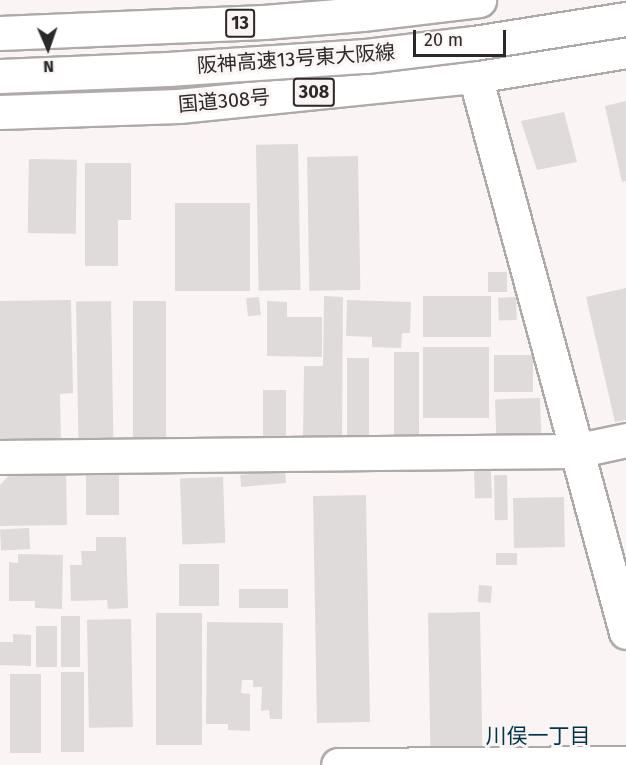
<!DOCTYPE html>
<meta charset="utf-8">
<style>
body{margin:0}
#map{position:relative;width:626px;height:765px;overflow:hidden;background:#faf5f4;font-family:"Fira Sans","Noto Sans JP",sans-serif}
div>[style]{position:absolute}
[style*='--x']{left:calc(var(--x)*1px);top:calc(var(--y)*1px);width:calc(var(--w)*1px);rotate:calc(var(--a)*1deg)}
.building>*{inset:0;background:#dfdbda;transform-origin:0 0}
.roads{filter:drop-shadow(2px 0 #aeaaa9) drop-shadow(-2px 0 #aeaaa9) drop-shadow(0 2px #aeaaa9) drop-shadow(0 -2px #aeaaa9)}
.street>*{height:33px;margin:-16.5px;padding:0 16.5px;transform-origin:16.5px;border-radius:16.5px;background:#fff}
.highway>*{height:33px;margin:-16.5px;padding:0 16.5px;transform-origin:16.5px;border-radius:16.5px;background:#fff}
.bridges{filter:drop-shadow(2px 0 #aeaaa9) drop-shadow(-2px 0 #aeaaa9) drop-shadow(0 2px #aeaaa9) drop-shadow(0 -2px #aeaaa9)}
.highway-bridge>*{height:33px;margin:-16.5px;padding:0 16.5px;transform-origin:16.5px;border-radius:16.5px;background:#fff}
span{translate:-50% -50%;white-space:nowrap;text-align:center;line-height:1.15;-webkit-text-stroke:6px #faf5f4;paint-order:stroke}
.shield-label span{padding:2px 4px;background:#faf5f4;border:2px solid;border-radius:4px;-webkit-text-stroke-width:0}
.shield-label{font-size:18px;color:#2a2828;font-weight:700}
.street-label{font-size:20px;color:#2a2828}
.neighbourhood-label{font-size:21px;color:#003346}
.north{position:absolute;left:18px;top:18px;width:60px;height:60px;-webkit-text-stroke:4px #faf5f4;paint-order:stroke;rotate:178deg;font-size:16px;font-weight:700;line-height:24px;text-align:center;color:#2a2828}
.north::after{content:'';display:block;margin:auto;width:21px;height:27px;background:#2a2828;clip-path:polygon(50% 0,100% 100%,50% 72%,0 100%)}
.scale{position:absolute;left:413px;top:30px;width:93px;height:27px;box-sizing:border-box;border:3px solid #2a2828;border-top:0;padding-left:8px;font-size:18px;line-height:21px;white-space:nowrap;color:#2a2828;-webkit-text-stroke:4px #faf5f4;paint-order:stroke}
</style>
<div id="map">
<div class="building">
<div style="clip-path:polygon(626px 101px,626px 181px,622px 182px,605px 106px)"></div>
<div style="clip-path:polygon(564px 112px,577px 162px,537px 170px,521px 121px)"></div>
<div style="left:298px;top:144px;width:146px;height:42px;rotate:89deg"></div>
<div style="left:358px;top:156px;width:134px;height:51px;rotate:89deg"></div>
<div style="left:29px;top:159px;width:48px;height:74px;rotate:1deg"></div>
<div style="clip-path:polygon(85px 163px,131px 163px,131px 220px,118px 220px,118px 266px,85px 266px)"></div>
<div style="left:250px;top:203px;width:88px;height:75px;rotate:90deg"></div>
<div style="left:488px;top:272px;width:19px;height:20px"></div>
<div style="clip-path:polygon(626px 288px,626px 420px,615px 422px,586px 297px)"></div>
<div style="clip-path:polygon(324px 296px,343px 297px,342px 438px,303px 438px,304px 366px,323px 366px)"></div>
<div style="left:423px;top:296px;width:68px;height:41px"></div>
<div style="left:259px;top:297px;width:18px;height:13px;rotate:84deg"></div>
<div style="left:516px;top:297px;width:23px;height:18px;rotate:88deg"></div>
<div style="clip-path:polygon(71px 300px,73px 393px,60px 394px,61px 441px,0 442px,0 301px)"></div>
<div style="clip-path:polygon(347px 300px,411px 302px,410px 333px,402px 333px,401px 348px,372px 347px,372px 337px,346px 336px)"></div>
<div style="left:111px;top:301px;width:138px;height:35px;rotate:89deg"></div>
<div style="left:133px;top:301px;width:33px;height:136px"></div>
<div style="clip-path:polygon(267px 301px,287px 302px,287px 317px,322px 317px,322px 357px,267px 356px)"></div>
<div style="left:423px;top:347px;width:66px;height:71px"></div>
<div style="left:394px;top:352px;width:25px;height:84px"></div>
<div style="left:494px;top:355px;width:39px;height:37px"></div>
<div style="left:347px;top:358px;width:22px;height:80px"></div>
<div style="left:263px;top:390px;width:23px;height:47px"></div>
<div style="left:540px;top:398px;width:38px;height:45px;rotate:88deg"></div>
<div style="left:491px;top:470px;width:28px;height:17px;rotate:88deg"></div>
<div style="left:285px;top:471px;width:12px;height:45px;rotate:85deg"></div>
<div style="clip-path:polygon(66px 472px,67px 525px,0 526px,0 485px,11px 473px)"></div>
<div style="left:86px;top:475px;width:33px;height:40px"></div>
<div style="left:507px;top:475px;width:45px;height:13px;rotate:89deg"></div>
<div style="left:223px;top:477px;width:66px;height:43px;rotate:88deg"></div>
<div style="left:366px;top:495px;width:227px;height:53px;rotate:89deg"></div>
<div style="left:564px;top:497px;width:50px;height:51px;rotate:89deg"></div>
<div style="left:29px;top:528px;width:21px;height:29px;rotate:87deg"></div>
<div style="clip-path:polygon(96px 537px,126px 537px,128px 608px,108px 609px,107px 600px,71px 601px,70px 565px,82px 565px,81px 551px,96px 551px)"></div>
<div style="left:496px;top:553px;width:21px;height:12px"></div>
<div style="clip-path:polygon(18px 554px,63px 555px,62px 609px,35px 608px,35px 601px,9px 601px,9px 562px,18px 563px)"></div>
<div style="left:179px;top:564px;width:40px;height:42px"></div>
<div style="left:479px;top:585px;width:13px;height:17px;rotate:4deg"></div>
<div style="left:288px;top:589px;width:19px;height:49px;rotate:90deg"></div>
<div style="left:480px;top:612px;width:136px;height:52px;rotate:89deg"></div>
<div style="left:156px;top:613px;width:46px;height:132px"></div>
<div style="left:61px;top:616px;width:19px;height:51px"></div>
<div style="left:131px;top:619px;width:108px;height:44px;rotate:89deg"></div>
<div style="clip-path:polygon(207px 622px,283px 623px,282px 719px,270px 719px,269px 710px,261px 711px,262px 687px,253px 687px,253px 680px,242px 680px,241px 693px,250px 694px,250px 731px,228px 730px,228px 724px,206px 724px)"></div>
<div style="left:36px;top:626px;width:21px;height:41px"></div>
<div style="clip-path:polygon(13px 634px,31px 635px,31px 666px,0 665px,0 642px,13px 642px)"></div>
<div style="left:61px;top:672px;width:23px;height:80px"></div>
<div style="left:10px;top:674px;width:31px;height:79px"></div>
</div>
<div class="roads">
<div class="street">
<div style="--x:475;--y:76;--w:576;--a:74.81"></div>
<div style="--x:0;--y:457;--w:575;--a:-0.6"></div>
<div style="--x:575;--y:451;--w:52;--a:-12.2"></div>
<div style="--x:338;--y:765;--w:288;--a:-0.4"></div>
</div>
<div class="highway">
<div style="--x:0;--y:33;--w:264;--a:-2.4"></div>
<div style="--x:264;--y:22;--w:98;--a:-4.7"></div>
<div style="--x:362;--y:14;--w:118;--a:-6.8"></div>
<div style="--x:0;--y:112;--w:179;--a:-1.9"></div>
<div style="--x:179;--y:106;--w:298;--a:-5.8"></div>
<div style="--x:475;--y:76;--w:153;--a:-9.4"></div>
</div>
</div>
<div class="bridges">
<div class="highway-bridge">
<div style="--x:0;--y:76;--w:168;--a:-2.4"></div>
<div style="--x:168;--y:69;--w:198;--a:-3.8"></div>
<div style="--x:366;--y:56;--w:109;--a:-6.9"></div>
<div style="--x:474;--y:43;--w:154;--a:-9"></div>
</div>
</div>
<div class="shield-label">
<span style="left:240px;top:23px">13</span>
<span style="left:314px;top:92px">308</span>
</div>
<div class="street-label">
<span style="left:296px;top:59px;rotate:-4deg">阪神高速13号東大阪線</span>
<span style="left:224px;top:101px;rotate:-5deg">国道308号</span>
</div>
<div class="neighbourhood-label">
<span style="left:538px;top:736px">川俣一丁目</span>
</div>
<div class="north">N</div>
<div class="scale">20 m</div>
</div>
